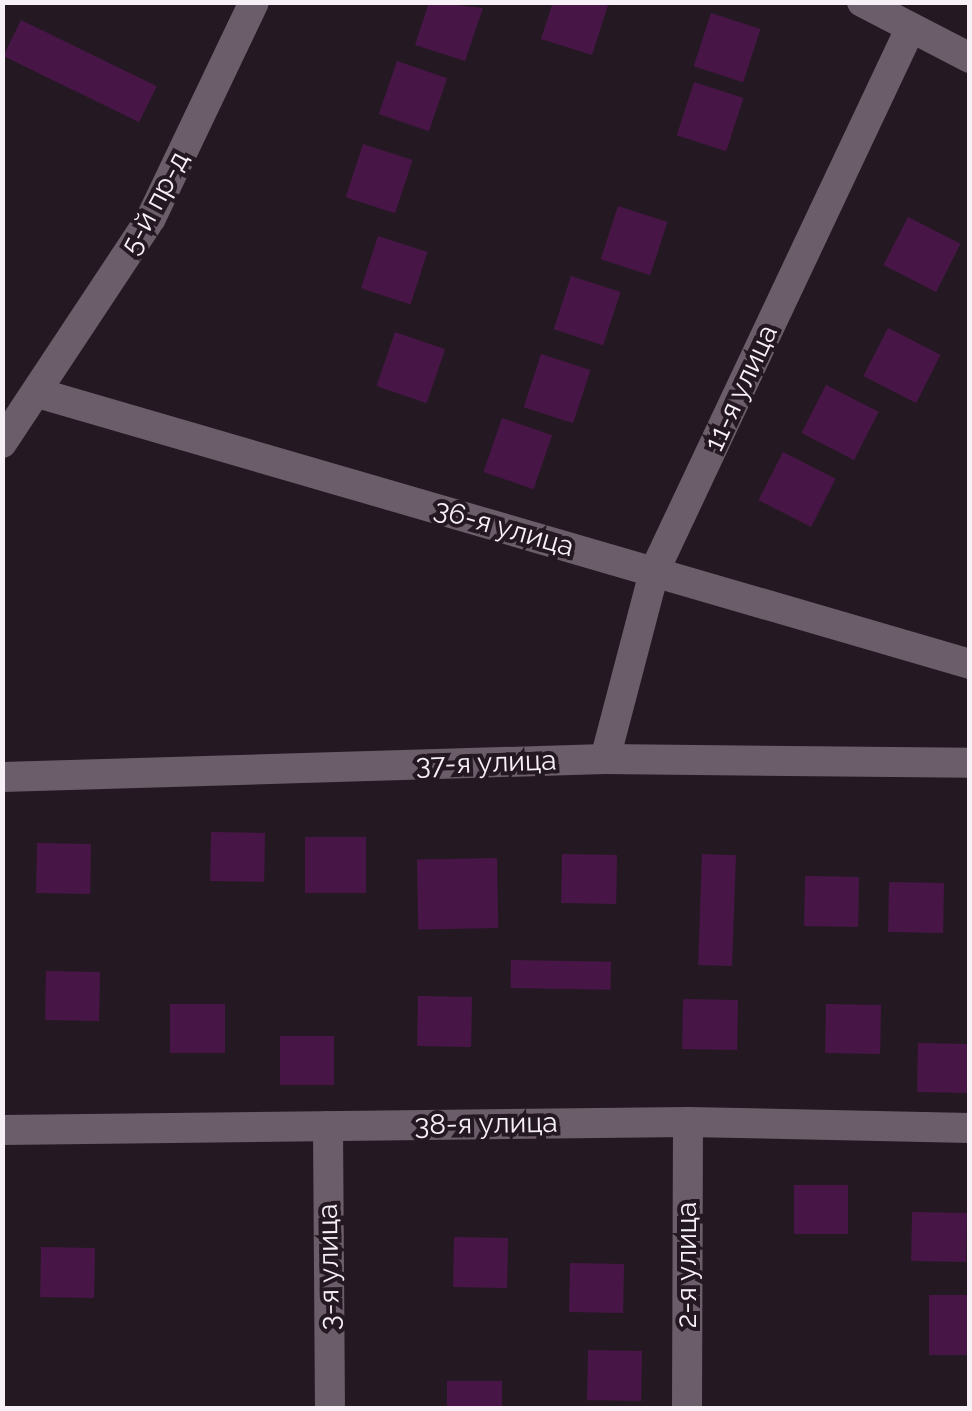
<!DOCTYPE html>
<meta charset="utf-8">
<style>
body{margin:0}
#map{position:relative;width:972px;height:1411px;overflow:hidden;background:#241923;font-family:Raleway,sans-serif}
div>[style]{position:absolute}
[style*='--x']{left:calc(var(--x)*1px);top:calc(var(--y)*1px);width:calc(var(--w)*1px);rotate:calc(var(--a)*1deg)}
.building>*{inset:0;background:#481646;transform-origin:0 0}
.minor>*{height:30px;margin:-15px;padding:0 15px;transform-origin:15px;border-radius:15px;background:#6c5d6a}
span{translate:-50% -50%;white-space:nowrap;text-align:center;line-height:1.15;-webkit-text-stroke:8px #241923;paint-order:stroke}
.street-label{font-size:28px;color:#f8f0f7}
.frame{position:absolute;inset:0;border:5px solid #f8f0f7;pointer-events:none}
</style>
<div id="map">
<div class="building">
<div style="clip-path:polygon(429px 2px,483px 8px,465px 61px,415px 45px)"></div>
<div style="clip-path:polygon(553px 2px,609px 2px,592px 55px,541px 39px)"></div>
<div style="left:711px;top:13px;width:52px;height:56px;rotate:18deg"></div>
<div style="left:21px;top:20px;width:151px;height:40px;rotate:26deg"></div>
<div style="left:397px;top:61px;width:53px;height:56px;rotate:19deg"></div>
<div style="left:694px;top:82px;width:52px;height:56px;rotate:18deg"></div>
<div style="left:363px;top:144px;width:52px;height:56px;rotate:18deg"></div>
<div style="left:618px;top:206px;width:52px;height:56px;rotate:18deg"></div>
<div style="left:908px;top:217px;width:59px;height:54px;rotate:27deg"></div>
<div style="left:378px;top:236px;width:52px;height:55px;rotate:18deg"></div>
<div style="left:571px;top:276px;width:52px;height:56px;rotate:18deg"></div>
<div style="left:888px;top:328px;width:59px;height:54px;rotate:27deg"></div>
<div style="left:395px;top:332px;width:53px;height:57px;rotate:19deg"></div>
<div style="left:541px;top:354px;width:52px;height:56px;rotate:18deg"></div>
<div style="left:826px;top:385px;width:59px;height:54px;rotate:27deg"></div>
<div style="left:502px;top:418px;width:53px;height:57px;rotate:19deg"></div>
<div style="left:783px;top:452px;width:59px;height:54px;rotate:27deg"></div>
<div style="left:211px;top:832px;width:54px;height:49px;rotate:1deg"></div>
<div style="left:305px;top:837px;width:61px;height:56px"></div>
<div style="left:37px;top:843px;width:54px;height:50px;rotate:1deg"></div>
<div style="left:562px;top:854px;width:55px;height:49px;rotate:1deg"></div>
<div style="left:702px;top:854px;width:34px;height:111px;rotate:2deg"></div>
<div style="left:497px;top:858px;width:70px;height:80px;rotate:89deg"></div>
<div style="left:805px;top:876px;width:54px;height:50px;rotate:1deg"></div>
<div style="left:889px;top:882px;width:55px;height:50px;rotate:1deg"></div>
<div style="left:511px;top:960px;width:100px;height:28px;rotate:1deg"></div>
<div style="left:46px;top:971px;width:54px;height:49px;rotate:1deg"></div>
<div style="left:418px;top:996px;width:54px;height:50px;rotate:1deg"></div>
<div style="left:683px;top:999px;width:55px;height:50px;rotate:1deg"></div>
<div style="left:170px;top:1004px;width:55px;height:49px"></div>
<div style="left:826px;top:1004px;width:55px;height:49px;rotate:1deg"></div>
<div style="left:280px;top:1036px;width:54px;height:49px"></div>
<div style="left:918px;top:1043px;width:52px;height:49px;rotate:1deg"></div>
<div style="left:794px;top:1185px;width:54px;height:49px"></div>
<div style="left:912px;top:1212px;width:55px;height:49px;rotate:1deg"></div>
<div style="left:454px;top:1237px;width:54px;height:50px;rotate:1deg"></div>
<div style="left:41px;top:1247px;width:54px;height:50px;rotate:1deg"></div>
<div style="left:570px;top:1263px;width:54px;height:49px;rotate:1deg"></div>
<div style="left:970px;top:1295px;width:60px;height:41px;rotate:90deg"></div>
<div style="left:588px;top:1350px;width:54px;height:50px;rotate:1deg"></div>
<div style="left:447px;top:1381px;width:55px;height:27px"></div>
</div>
<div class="minor">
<div style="--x:862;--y:2;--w:122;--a:27.4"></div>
<div style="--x:38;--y:393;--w:971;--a:16.21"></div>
<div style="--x:2;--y:443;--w:270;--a:-56.5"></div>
<div style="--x:151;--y:218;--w:239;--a:-64.5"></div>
<div style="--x:605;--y:759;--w:193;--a:-75.3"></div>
<div style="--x:654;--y:572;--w:600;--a:-64.76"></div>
<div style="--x:2;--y:777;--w:603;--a:-1.71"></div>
<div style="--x:605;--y:759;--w:365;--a:0.6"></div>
<div style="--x:328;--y:1126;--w:282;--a:89.6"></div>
<div style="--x:2;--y:1130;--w:686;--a:-0.67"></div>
<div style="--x:688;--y:1122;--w:282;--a:1.2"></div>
<div style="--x:687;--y:1408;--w:286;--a:-89.8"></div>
</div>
<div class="street-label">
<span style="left:155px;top:203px;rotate:-62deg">5-й пр-д</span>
<span style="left:741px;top:388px;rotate:-65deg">11-я улица</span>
<span style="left:504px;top:528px;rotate:16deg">36-я улица</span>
<span style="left:486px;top:763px;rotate:-2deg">37-я улица</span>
<span style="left:486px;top:1124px;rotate:-1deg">38-я улица</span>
<span style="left:687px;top:1265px;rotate:-90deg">2-я улица</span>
<span style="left:329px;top:1267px;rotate:-91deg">3-я улица</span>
</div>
<div class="frame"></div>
</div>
